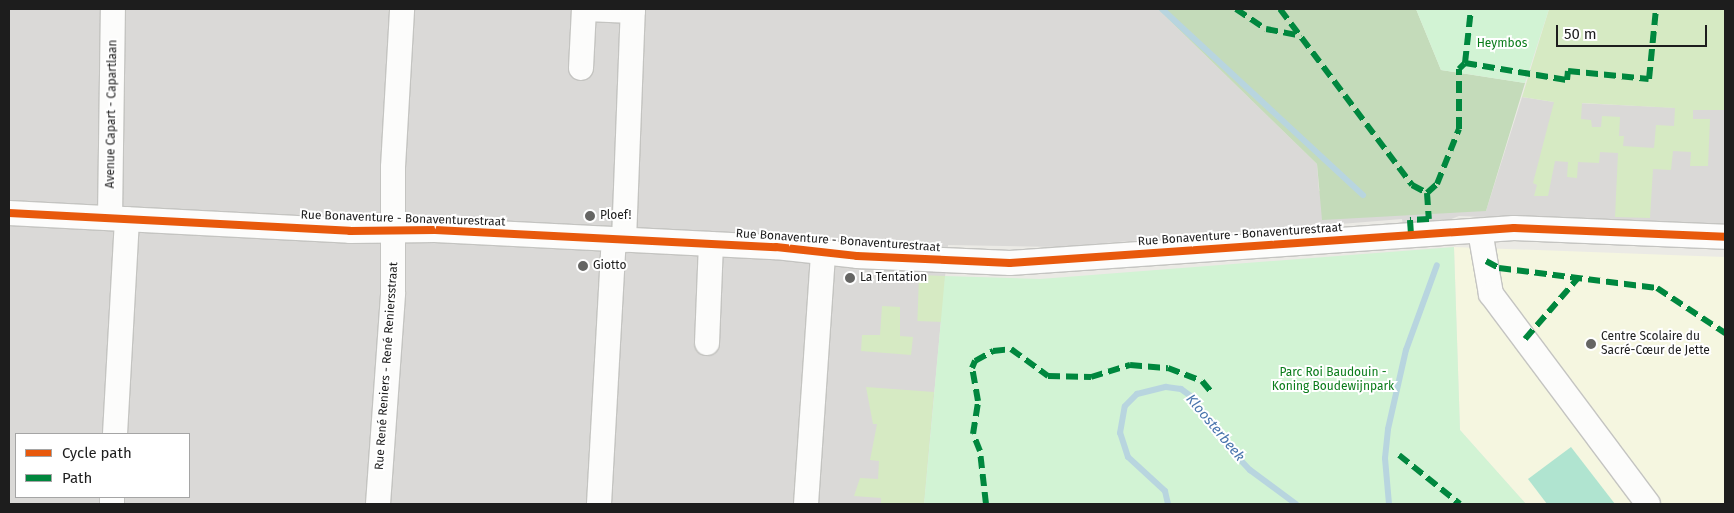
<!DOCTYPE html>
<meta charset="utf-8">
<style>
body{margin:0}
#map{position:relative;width:1734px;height:513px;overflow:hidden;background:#ebeae5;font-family:"Fira Sans",sans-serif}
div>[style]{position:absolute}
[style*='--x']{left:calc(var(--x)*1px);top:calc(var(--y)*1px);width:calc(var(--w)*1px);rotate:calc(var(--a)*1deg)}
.residential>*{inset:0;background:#dad9d7}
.education>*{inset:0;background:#f5f6e0}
.grass>*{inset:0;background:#d6eac3;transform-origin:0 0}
.forest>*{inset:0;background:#c4dbba}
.park>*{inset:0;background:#d2f3d4}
.pitch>*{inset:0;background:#b0e4d0}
.stream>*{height:6px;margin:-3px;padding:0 3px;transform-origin:3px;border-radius:3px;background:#b8d5df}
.roads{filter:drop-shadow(1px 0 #c4c4c1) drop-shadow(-1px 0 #c4c4c1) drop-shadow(0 1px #c4c4c1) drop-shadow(0 -1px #c4c4c1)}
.minor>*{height:24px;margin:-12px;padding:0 12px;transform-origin:12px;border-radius:12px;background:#fcfcfb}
.quiet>*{height:6px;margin-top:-3px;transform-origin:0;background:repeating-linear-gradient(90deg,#00873e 0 12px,transparent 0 18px)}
.cycleway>*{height:8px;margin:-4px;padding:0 4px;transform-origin:4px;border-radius:4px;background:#e8590c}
.dots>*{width:14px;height:14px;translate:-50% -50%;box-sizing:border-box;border:2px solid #fff;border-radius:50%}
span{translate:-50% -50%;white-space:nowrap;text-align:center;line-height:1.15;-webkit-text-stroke:4px #fff;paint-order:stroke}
.park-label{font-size:12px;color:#0a7c1a}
.street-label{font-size:12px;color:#1d1d1d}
.poi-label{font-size:12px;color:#1d1d1d}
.left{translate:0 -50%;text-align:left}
.water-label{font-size:14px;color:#4975ad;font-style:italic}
.frame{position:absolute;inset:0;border:10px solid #1d1d1d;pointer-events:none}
.legend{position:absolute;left:15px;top:433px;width:175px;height:65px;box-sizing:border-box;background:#fff;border:1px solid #a5a5a5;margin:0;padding:6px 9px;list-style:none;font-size:15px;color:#1d1d1d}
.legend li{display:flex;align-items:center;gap:10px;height:25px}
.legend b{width:25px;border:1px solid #a5a5a5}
.scale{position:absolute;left:1556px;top:25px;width:151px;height:22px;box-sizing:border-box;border:2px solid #1d1d1d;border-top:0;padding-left:6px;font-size:15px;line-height:18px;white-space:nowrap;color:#1d1d1d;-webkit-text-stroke:4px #fff;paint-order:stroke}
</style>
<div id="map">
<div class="residential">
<div style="clip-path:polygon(evenodd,9px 9px,1158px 9px,1317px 164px,1319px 191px,1453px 210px,1486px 211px,1522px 97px,1554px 102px,1725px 110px,1725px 227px,1459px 216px,1441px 223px,1403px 226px,1402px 219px,1057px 247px,948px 245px,924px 504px,9px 504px,9px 9px,16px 434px,189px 434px,189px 497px,16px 497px,16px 434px)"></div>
</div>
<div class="education">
<div style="clip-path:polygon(1454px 247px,1725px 257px,1725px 504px,1526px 504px,1460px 430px)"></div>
</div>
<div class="grass">
<div style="clip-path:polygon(evenodd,1549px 9px,1725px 9px,1725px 110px,1693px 110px,1693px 119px,1710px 119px,1708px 166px,1690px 166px,1691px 152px,1673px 151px,1671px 170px,1653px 169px,1650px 218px,1615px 217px,1618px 153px,1600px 152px,1599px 163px,1578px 162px,1577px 178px,1567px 177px,1568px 162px,1555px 161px,1548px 196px,1534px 196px,1537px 185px,1533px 183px,1554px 102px,1522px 97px,1549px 9px,1582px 103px,1675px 108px,1674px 126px,1656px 125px,1654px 148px,1623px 146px,1624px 136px,1619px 136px,1620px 117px,1602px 116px,1601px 127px,1592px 127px,1591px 120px,1581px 119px,1582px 103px)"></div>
<div style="left:919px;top:275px;width:26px;height:46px;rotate:2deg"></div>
<div style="clip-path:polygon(882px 306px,900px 307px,900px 336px,913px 337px,911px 355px,861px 351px,862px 335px,880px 335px)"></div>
<div style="clip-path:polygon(866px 387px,934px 392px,924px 504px,881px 504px,881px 498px,854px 496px,860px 478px,878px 479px,879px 461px,870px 460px,877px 424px,873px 424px)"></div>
</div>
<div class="forest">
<div style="clip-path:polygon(1158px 9px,1416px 9px,1441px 70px,1525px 83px,1486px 211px,1322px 220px,1317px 164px)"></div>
</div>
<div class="park">
<div style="clip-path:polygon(1416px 9px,1549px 9px,1525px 83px,1441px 70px)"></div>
<div style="clip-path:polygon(1454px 247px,1460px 430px,1526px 504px,924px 504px,945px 276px,1040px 279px)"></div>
</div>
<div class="pitch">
<div style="clip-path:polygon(1571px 447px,1615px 504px,1547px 504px,1528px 479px)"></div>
</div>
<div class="stream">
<div style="--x:1162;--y:9;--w:274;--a:42.8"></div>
<div style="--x:1168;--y:504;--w:13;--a:-103"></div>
<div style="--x:1165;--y:491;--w:50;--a:-137.4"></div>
<div style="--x:1128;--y:457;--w:25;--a:-108"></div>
<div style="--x:1120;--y:433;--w:27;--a:-80"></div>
<div style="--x:1125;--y:406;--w:17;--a:-45"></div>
<div style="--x:1137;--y:394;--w:30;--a:-14"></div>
<div style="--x:1166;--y:387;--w:15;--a:8"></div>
<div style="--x:1181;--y:389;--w:14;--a:36"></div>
<div style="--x:1192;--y:397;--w:69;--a:53.3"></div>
<div style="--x:1233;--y:452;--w:25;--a:47"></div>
<div style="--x:1250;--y:470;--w:57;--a:36.5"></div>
<div style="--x:1389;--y:504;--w:46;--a:-95"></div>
<div style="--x:1385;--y:458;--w:29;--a:-84"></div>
<div style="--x:1388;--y:429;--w:81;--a:-77.2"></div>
<div style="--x:1406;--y:350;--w:90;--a:-70"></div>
</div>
<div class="roads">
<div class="minor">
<div style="--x:586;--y:9;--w:47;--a:2.4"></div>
<div style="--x:581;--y:68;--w:59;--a:-87.1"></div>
<div style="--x:9;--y:213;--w:341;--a:3"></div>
<div style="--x:350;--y:231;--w:85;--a:-0.7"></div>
<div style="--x:435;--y:230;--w:341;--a:2.9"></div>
<div style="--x:776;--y:247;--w:81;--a:6.3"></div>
<div style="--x:857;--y:256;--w:153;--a:2.6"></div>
<div style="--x:1010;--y:263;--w:505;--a:-3.97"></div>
<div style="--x:1514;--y:228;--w:211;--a:2.4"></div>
<div style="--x:110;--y:218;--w:209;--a:-89.2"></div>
<div style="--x:1480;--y:231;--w:64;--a:80.1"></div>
<div style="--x:1491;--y:294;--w:262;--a:53.2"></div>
<div style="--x:624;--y:240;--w:231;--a:-87.8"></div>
<div style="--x:707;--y:343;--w:99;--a:-87.7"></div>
<div style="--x:115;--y:434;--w:215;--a:-86.8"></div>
<div style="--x:112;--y:504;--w:7;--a:-90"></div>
<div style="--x:378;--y:504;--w:212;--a:-85.9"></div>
<div style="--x:393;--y:293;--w:126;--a:-90"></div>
<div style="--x:393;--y:167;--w:158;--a:-86.7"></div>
<div style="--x:599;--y:504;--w:265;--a:-86.8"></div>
<div style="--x:806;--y:504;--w:253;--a:-86.1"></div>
</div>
</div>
<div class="quiet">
<div style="--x:1236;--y:9;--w:36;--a:34"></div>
<div style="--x:1266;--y:29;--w:36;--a:11"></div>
<div style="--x:1280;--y:9;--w:220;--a:53.1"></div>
<div style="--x:1412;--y:185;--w:17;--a:28"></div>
<div style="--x:1427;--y:193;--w:26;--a:86"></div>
<div style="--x:1429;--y:219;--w:19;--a:177"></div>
<div style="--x:1410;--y:220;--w:15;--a:86"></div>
<div style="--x:1465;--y:63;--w:103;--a:9.5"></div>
<div style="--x:1567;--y:80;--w:9;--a:-84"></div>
<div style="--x:1568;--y:71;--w:81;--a:5.6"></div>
<div style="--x:1649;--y:79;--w:70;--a:-84.3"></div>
<div style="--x:1427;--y:193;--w:13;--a:-42"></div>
<div style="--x:1437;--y:184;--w:59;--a:-68.2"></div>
<div style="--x:1459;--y:129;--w:60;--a:-90"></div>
<div style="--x:1459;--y:69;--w:8;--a:-45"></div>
<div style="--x:1465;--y:63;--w:54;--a:-83.7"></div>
<div style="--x:1486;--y:261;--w:15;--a:28"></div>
<div style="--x:1499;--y:268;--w:159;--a:7.2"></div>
<div style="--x:1657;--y:288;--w:82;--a:33.5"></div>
<div style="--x:1525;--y:339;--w:81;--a:-49"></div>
<div style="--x:1399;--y:455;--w:78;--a:38.8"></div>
<div style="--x:986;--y:504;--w:53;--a:-96.5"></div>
<div style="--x:980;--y:451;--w:18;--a:-112"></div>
<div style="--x:973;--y:434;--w:33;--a:-81"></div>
<div style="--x:978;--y:401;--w:34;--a:-100"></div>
<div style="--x:972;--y:368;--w:8;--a:-67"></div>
<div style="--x:975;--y:361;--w:21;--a:-29"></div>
<div style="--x:993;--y:351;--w:18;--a:-6"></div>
<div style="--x:1011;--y:349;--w:46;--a:36.1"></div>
<div style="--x:1048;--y:376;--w:43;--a:1.3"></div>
<div style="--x:1091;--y:377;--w:41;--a:-17.1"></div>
<div style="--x:1130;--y:365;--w:38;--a:5"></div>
<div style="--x:1168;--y:368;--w:36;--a:21"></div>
<div style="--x:1202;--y:381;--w:16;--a:50"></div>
</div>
<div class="cycleway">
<div style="--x:9;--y:213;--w:341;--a:3"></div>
<div style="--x:350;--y:231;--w:85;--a:-0.7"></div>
<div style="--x:435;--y:230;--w:341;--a:2.9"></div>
<div style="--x:776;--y:247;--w:81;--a:6.3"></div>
<div style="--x:857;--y:256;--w:153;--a:2.6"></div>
<div style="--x:1010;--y:263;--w:505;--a:-3.97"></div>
<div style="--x:1514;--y:228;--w:211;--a:2.4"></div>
</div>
<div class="dots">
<div style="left:590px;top:216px;background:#656563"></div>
<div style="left:583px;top:266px;background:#656563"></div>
<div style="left:850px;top:278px;background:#656563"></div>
<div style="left:1591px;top:344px;background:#656563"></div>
</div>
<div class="park-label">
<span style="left:1502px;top:44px">Heymbos</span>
<span style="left:1333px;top:380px">Parc Roi Baudouin -<br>Koning Boudewijnpark</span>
</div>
<div class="street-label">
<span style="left:112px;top:114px;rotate:-89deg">Avenue Capart - Capartlaan</span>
<span style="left:403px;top:219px;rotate:2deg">Rue Bonaventure - Bonaventurestraat</span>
<span style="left:1240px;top:235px;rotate:-4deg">Rue Bonaventure - Bonaventurestraat</span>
<span style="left:838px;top:241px;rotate:4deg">Rue Bonaventure - Bonaventurestraat</span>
<span style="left:387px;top:366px;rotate:-86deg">Rue René Reniers - René Reniersstraat</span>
</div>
<div class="poi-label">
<span class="left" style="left:600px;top:216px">Ploef!</span>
<span class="left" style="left:593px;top:266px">Giotto</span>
<span class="left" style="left:860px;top:278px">La Tentation</span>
<span class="left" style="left:1601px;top:344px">Centre Scolaire du<br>Sacré-Cœur de Jette</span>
</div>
<div class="water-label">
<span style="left:1215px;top:428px;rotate:50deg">Kloosterbeek</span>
</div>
<div class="frame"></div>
<ul class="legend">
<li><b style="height:6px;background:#e8590c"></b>Cycle path</li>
<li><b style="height:6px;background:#00873e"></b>Path</li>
</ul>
<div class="scale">50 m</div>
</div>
